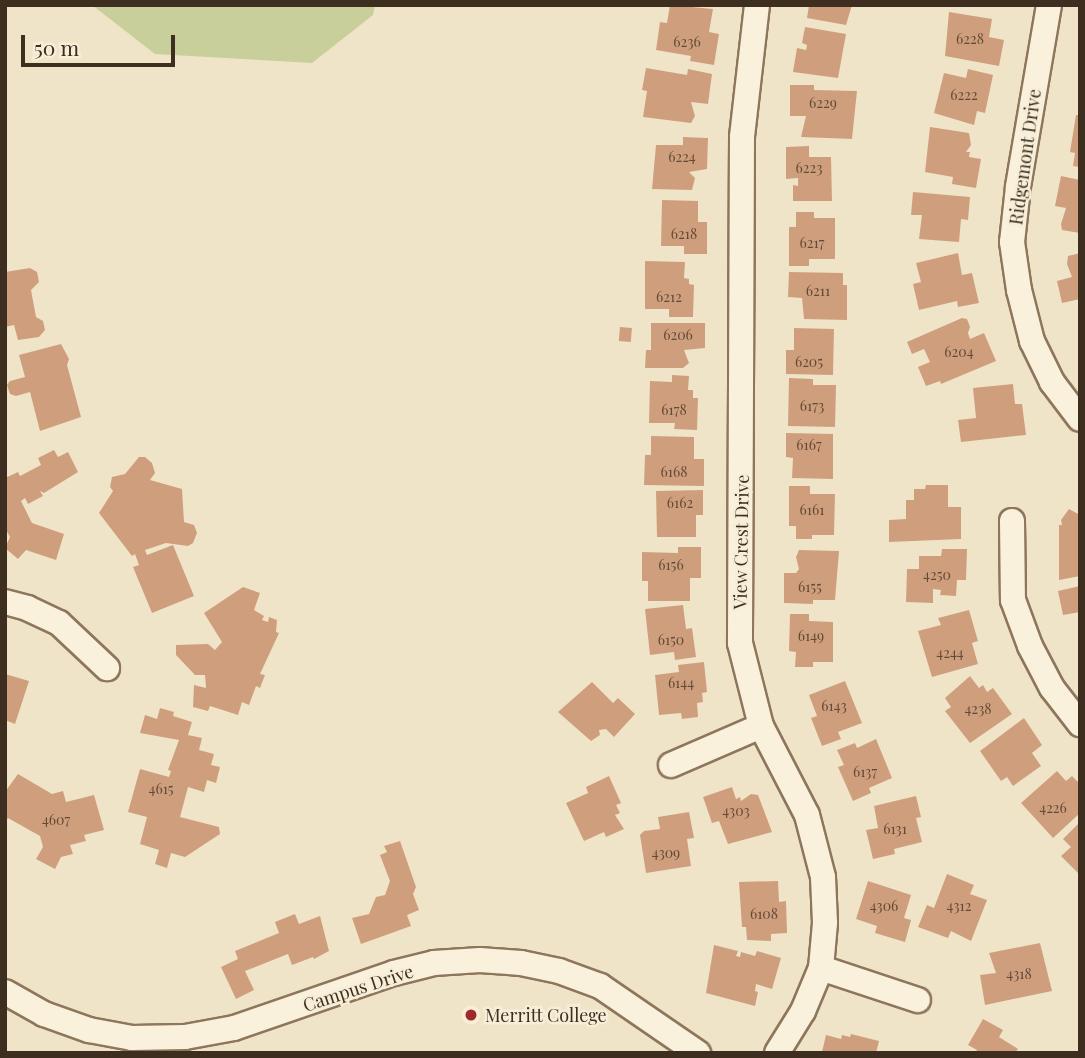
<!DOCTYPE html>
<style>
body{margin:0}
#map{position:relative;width:1085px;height:1058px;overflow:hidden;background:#f0e4c8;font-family:"Playfair Display",serif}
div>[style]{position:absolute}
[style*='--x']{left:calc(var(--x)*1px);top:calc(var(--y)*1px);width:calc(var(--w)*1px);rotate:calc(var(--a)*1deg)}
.green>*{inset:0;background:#c9cf9b}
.building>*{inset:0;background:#cf9f7d;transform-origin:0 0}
.roads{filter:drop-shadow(2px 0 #8d765c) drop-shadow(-2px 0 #8d765c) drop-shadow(0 2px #8d765c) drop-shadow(0 -2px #8d765c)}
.minor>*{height:24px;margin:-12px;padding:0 12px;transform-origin:12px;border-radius:12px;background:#faf1dc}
.dots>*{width:19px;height:19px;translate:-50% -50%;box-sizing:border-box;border:4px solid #f7eed8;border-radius:50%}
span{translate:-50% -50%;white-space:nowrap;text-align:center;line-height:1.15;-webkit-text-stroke:5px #f7eed8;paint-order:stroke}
.number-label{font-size:14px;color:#624a37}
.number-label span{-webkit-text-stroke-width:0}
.street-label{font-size:18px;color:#3d2e20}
.poi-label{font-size:18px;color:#3d2e20}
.left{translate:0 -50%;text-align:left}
.frame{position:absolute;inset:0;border:7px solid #3d2e20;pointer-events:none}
.scale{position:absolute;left:21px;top:35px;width:154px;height:32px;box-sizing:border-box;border:4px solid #3d2e20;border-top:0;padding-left:9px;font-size:21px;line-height:24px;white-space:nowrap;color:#3d2e20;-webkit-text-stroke:5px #f7eed8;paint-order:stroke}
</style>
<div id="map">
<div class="green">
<div style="clip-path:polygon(92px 5px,375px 5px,373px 15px,312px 63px,155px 54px)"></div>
</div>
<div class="building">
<div style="clip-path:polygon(670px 5px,713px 9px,709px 32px,719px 34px,714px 65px,690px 61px,691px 56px,656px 50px,660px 22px,667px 23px)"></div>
<div style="clip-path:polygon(809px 5px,852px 5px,846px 25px,807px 18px)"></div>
<div style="clip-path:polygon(949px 12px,992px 19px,989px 37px,1004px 40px,999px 66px,945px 56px)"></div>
<div style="clip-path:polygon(805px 27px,846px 34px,838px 78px,793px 72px,797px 48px,806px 50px,807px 45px,802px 43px)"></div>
<div style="clip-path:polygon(646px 68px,687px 75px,688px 69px,712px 74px,708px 104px,691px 102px,695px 116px,691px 123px,643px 117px,647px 91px,642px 90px)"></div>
<div style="clip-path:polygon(968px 69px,993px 75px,985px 113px,977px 111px,974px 125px,934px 113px,944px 73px,966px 78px)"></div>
<div style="clip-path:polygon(790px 85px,814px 85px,814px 90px,857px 91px,852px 139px,801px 137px,806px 116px,790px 116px)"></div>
<div style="clip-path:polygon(1076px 115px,1080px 115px,1080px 167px,1073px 166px,1075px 153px,1070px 152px)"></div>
<div style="clip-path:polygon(930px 127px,969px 133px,971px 145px,966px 152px,970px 152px,969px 157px,981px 159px,976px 188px,952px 184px,953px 177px,925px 172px)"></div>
<div style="clip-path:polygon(683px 137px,708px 138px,707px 169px,689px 172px,695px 178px,692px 190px,652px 189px,656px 145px,683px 145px)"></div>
<div style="clip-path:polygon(809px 146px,809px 157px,831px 157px,832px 201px,793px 201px,793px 185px,798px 186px,798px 178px,786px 179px,786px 147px)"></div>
<div style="clip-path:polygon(1061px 176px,1080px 180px,1080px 233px,1062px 230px,1061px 224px,1066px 208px,1055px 206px)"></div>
<div style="clip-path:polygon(913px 192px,970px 197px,968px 220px,961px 219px,959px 242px,919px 239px,922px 215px,911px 215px)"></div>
<div style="clip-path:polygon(662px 200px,698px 201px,698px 222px,707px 222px,707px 254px,684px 254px,684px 246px,661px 246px)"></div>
<div style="clip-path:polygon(796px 212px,814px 212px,814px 218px,835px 218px,835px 259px,809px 259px,809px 266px,789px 266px,789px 227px,796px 227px)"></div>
<div style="clip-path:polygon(958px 253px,962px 275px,972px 273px,979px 303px,958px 307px,957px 301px,919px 310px,913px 284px,921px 282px,916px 263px)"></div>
<div style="clip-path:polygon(1080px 253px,1080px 299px,1062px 303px,1057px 281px,1072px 277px,1067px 264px,1068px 256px)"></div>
<div style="clip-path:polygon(645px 261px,685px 262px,684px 278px,689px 279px,689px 284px,694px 285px,693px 317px,669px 317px,669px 309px,645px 309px)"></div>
<div style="clip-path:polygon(30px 268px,37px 272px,39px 282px,31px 290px,36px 317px,43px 321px,45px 330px,39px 337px,18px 340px,14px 325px,5px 327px,5px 272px)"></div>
<div style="clip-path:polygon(789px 272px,843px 273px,843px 285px,847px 285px,847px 320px,804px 319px,802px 298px,788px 297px)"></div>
<div style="clip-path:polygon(962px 318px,967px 319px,970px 327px,968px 333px,970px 339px,984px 333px,996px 361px,941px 384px,940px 381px,926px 386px,918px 367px,930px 362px,924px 349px,912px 354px,907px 342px)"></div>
<div style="clip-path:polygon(651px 323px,705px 323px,705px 348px,684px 350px,689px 363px,683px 368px,645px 368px,646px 350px,651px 350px)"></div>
<div style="left:620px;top:327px;width:12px;height:14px;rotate:5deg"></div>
<div style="clip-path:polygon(794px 328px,834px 329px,833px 375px,786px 374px,786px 350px,794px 350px)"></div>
<div style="clip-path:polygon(61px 344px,69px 359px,67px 365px,81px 417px,40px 431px,30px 392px,16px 396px,10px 394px,7px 385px,10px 381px,25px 377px,19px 355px)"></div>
<div style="clip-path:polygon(672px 375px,689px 376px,688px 390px,693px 390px,693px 398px,698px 398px,697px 430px,674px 429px,675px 423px,649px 423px,650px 381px,672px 382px)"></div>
<div style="clip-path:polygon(789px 378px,813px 379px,813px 385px,836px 385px,835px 427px,788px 426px)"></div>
<div style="clip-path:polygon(1013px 384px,1015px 404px,1022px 404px,1026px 435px,961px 442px,958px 420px,976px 418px,973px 388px)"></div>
<div style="clip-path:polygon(786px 433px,833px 434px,833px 479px,792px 478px,793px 458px,786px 457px)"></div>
<div style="clip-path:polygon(651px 436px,694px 437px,694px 459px,704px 459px,704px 486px,644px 485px,645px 455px,651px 455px)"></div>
<div style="clip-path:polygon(54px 450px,58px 457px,68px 452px,78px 472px,44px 493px,40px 491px,43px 496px,28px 504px,25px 498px,21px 501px,32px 523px,64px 534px,56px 560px,26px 550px,18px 559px,5px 548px,10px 537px,5px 528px,5px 478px,18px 472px,20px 476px,41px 465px,38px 458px)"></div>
<div style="clip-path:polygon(139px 457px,145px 457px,152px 463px,155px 473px,150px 480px,182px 489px,184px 522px,194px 525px,197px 533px,193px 543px,188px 546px,166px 543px,145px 550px,147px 555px,173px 545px,194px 596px,152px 613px,133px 567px,139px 565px,135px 554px,132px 556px,99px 513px,113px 491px,110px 487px,112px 477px,125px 474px)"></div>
<div style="clip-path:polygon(926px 485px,948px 485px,948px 507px,961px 507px,961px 539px,889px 542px,889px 520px,906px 519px,906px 500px,914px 500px,914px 489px,925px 489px)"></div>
<div style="clip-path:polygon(789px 486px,810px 486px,810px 494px,835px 494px,834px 535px,812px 535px,812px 539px,796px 539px,796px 526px,789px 526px)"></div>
<div style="clip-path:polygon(703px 490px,703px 515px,696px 515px,696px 537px,657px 537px,656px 491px)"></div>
<div style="clip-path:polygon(1069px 509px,1080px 515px,1080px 576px,1059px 580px,1059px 525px,1062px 525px,1061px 520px)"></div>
<div style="clip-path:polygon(678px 547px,701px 547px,701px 578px,690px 578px,690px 601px,648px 601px,648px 581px,642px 581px,642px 552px,678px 553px)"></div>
<div style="clip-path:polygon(942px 549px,967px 549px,966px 580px,957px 580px,956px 596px,940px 595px,941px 590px,933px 589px,933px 603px,906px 602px,907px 569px,919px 569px,919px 556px,941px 556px)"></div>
<div style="clip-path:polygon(799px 550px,839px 551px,835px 600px,813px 600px,813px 604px,784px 603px,784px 573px,796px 573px,799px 569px,796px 557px)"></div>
<div style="clip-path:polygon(1080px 586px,1080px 612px,1063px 615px,1058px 591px)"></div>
<div style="clip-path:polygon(243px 587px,260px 593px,254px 610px,264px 616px,262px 620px,268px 622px,269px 617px,277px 620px,276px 632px,279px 633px,260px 674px,265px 675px,260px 688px,256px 686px,249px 705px,242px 702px,238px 715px,210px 706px,208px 711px,193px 707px,194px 685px,206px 688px,205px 675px,195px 675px,176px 655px,176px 645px,208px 644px,215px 650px,222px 642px,204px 613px)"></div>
<div style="clip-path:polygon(683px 605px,686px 629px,692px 628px,696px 657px,675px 660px,674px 652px,650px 655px,645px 609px)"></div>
<div style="clip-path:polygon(969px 610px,978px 641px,972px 643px,978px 664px,932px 677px,918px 631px,941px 625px,938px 618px)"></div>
<div style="clip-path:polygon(790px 614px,809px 614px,809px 621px,833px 622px,833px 662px,813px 662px,813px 667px,795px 667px,796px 652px,789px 651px)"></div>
<div style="clip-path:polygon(704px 662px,707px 692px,702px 693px,703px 702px,697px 703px,698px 717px,682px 719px,681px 713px,659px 715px,655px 675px,679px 672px,678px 665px)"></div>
<div style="clip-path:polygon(5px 674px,29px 681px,15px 724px,5px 720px)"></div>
<div style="clip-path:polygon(970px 676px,979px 688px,983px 685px,987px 692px,993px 688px,1012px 714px,970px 743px,945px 711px,951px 707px,945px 698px)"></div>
<div style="clip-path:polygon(845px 681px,862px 723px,838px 732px,841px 739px,822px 746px,811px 718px,817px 716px,809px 695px)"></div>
<div style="clip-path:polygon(592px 682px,613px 703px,618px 698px,635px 714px,614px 737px,606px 729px,599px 730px,600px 735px,591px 741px,558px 712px)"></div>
<div style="clip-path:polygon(160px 708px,174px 712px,173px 716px,192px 722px,188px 735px,202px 738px,199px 750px,214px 754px,211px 765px,220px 767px,216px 783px,207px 780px,204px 792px,188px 787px,180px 817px,219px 827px,220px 834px,185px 857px,171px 853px,167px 868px,155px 864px,159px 850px,140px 844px,147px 817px,128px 812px,140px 769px,169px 777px,171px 771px,168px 770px,179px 740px,140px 733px,145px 715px,157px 719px)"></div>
<div style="clip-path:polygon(1024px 718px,1042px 745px,1032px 753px,1041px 766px,1013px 786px,1007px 777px,1001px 781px,980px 751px)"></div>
<div style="clip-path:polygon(876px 739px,892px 778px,869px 788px,871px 793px,853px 801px,838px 767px,844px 765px,837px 750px,855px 743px,857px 748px)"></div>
<div style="clip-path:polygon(1057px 771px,1066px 781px,1072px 776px,1080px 784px,1080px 813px,1053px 838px,1021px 803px)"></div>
<div style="clip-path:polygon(18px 774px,52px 794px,63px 791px,66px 802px,94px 795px,104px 830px,84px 835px,86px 841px,70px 845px,73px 854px,61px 857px,55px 869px,36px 859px,43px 847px,40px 836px,8px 818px,5px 822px,5px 792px)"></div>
<div style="clip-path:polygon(609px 776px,621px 803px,616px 805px,620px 813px,615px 815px,624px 829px,606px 837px,604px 832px,584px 841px,566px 803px,588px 793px,586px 787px)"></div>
<div style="clip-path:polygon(732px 787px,736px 799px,740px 797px,741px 801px,751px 794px,758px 795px,772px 832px,728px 844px,719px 821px,712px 823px,703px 797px)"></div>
<div style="clip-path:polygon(916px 796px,921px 817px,916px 818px,922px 842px,894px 849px,895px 854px,873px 859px,866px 830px,878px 828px,874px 806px)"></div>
<div style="clip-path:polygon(689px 812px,694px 838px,687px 839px,691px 866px,646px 873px,640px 835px,644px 831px,660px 829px,658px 817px)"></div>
<div style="clip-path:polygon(1080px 822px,1080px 875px,1061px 856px,1071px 847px,1063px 839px)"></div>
<div style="clip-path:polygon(400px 841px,416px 887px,413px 894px,419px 910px,407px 915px,411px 926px,361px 944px,352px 918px,369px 914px,376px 897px,385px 895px,390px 881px,380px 855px,387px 852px,384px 846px)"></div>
<div style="clip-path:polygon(947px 874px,974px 885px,970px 894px,987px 900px,971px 941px,951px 931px,948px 938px,918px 927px,927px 905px,934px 908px)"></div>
<div style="clip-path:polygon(778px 881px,779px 902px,786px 901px,787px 933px,771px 934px,771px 941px,747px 940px,746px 927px,742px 927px,739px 882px)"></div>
<div style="clip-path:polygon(868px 881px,911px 895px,904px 918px,911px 920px,905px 942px,875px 933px,877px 926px,856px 919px)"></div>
<div style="clip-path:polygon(295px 914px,299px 924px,320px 916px,329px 951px,314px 959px,313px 957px,292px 965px,288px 954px,245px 971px,254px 990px,236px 999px,221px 967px,238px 959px,235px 951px,279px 933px,275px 922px)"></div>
<div style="clip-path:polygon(1040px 943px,1052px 991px,985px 1005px,980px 975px,996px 973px,989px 953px)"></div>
<div style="clip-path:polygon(714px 945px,738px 951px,736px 956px,740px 957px,741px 952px,755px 956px,757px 951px,781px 958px,772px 989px,756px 984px,755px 991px,758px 992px,755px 1006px,706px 993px)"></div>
<div style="clip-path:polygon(983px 1019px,1003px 1030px,999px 1037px,1018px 1049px,1015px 1053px,975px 1053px,977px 1050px,968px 1045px)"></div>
<div style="clip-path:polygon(851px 1034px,879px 1041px,876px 1053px,822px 1052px,826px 1035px,841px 1039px,842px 1035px,850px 1037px)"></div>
</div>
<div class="roads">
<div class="minor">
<div style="--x:757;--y:5;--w:133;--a:96.5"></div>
<div style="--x:742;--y:137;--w:506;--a:90.23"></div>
<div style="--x:740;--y:643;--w:86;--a:75.8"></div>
<div style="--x:761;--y:726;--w:100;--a:62.7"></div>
<div style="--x:807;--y:815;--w:64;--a:75.5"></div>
<div style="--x:823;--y:877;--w:46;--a:87.5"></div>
<div style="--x:825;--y:923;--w:45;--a:95.1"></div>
<div style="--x:821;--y:968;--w:47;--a:112.7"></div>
<div style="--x:803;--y:1011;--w:49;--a:121.8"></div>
<div style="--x:1049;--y:5;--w:185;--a:99.7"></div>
<div style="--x:1018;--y:187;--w:55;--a:96.2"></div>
<div style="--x:1012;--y:242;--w:49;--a:81.7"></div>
<div style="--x:1019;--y:290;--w:53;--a:75.7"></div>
<div style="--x:1032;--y:341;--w:46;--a:64"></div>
<div style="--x:1052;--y:382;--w:46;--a:52.9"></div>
<div style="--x:1012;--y:521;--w:79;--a:89.3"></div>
<div style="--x:1013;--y:600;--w:49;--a:69.7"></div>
<div style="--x:1030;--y:646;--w:47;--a:62.4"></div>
<div style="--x:1052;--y:688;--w:46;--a:52.1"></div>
<div style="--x:5;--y:602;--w:23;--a:15"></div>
<div style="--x:27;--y:608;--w:35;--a:25"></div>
<div style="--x:59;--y:623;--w:66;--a:43.2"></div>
<div style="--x:671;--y:765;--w:98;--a:-23.4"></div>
<div style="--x:821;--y:968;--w:102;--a:18.3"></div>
<div style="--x:5;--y:992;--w:45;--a:29.4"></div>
<div style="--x:44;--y:1014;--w:48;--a:19.6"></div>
<div style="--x:89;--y:1030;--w:44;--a:10.5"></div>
<div style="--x:132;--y:1038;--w:53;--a:-1.1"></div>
<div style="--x:185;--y:1037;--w:50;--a:-10.4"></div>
<div style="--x:234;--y:1028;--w:169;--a:-19"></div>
<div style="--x:394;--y:973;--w:41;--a:-14"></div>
<div style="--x:434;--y:963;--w:46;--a:-3.7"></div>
<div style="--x:480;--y:960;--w:41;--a:4.2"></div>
<div style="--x:521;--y:963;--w:39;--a:12"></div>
<div style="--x:559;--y:971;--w:44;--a:20.1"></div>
<div style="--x:600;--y:986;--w:119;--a:34.4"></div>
</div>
</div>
<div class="dots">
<div style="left:471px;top:1015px;background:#9e2a2b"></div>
</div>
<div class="number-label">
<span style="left:970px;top:39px">6228</span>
<span style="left:687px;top:42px">6236</span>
<span style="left:964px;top:95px">6222</span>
<span style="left:823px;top:103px">6229</span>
<span style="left:682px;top:157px">6224</span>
<span style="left:809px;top:168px">6223</span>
<span style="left:684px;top:234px">6218</span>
<span style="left:812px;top:243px">6217</span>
<span style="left:818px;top:291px">6211</span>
<span style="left:669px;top:297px">6212</span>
<span style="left:678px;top:335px">6206</span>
<span style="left:959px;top:352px">6204</span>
<span style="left:809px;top:362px">6205</span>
<span style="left:812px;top:406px">6173</span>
<span style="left:674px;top:410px">6178</span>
<span style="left:809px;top:445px">6167</span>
<span style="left:674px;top:472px">6168</span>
<span style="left:680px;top:503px">6162</span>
<span style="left:812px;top:510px">6161</span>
<span style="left:671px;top:565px">6156</span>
<span style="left:937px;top:575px">4250</span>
<span style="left:810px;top:587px">6155</span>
<span style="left:811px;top:636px">6149</span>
<span style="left:671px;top:640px">6150</span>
<span style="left:950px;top:653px">4244</span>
<span style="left:681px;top:683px">6144</span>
<span style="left:834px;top:706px">6143</span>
<span style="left:978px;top:709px">4238</span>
<span style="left:865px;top:772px">6137</span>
<span style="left:161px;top:789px">4615</span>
<span style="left:1053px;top:808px">4226</span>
<span style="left:736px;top:811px">4303</span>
<span style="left:56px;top:820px">4607</span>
<span style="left:895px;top:829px">6131</span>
<span style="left:666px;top:853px">4309</span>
<span style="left:884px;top:906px">4306</span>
<span style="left:959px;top:906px">4312</span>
<span style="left:764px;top:914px">6108</span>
<span style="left:1019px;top:974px">4318</span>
</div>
<div class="street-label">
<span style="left:1025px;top:157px;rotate:-82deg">Ridgemont Drive</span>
<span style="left:741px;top:542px;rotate:-89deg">View Crest Drive</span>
<span style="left:358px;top:988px;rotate:-18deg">Campus Drive</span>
</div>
<div class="poi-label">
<span class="left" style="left:485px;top:1015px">Merritt College</span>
</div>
<div class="frame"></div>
<div class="scale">50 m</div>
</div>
